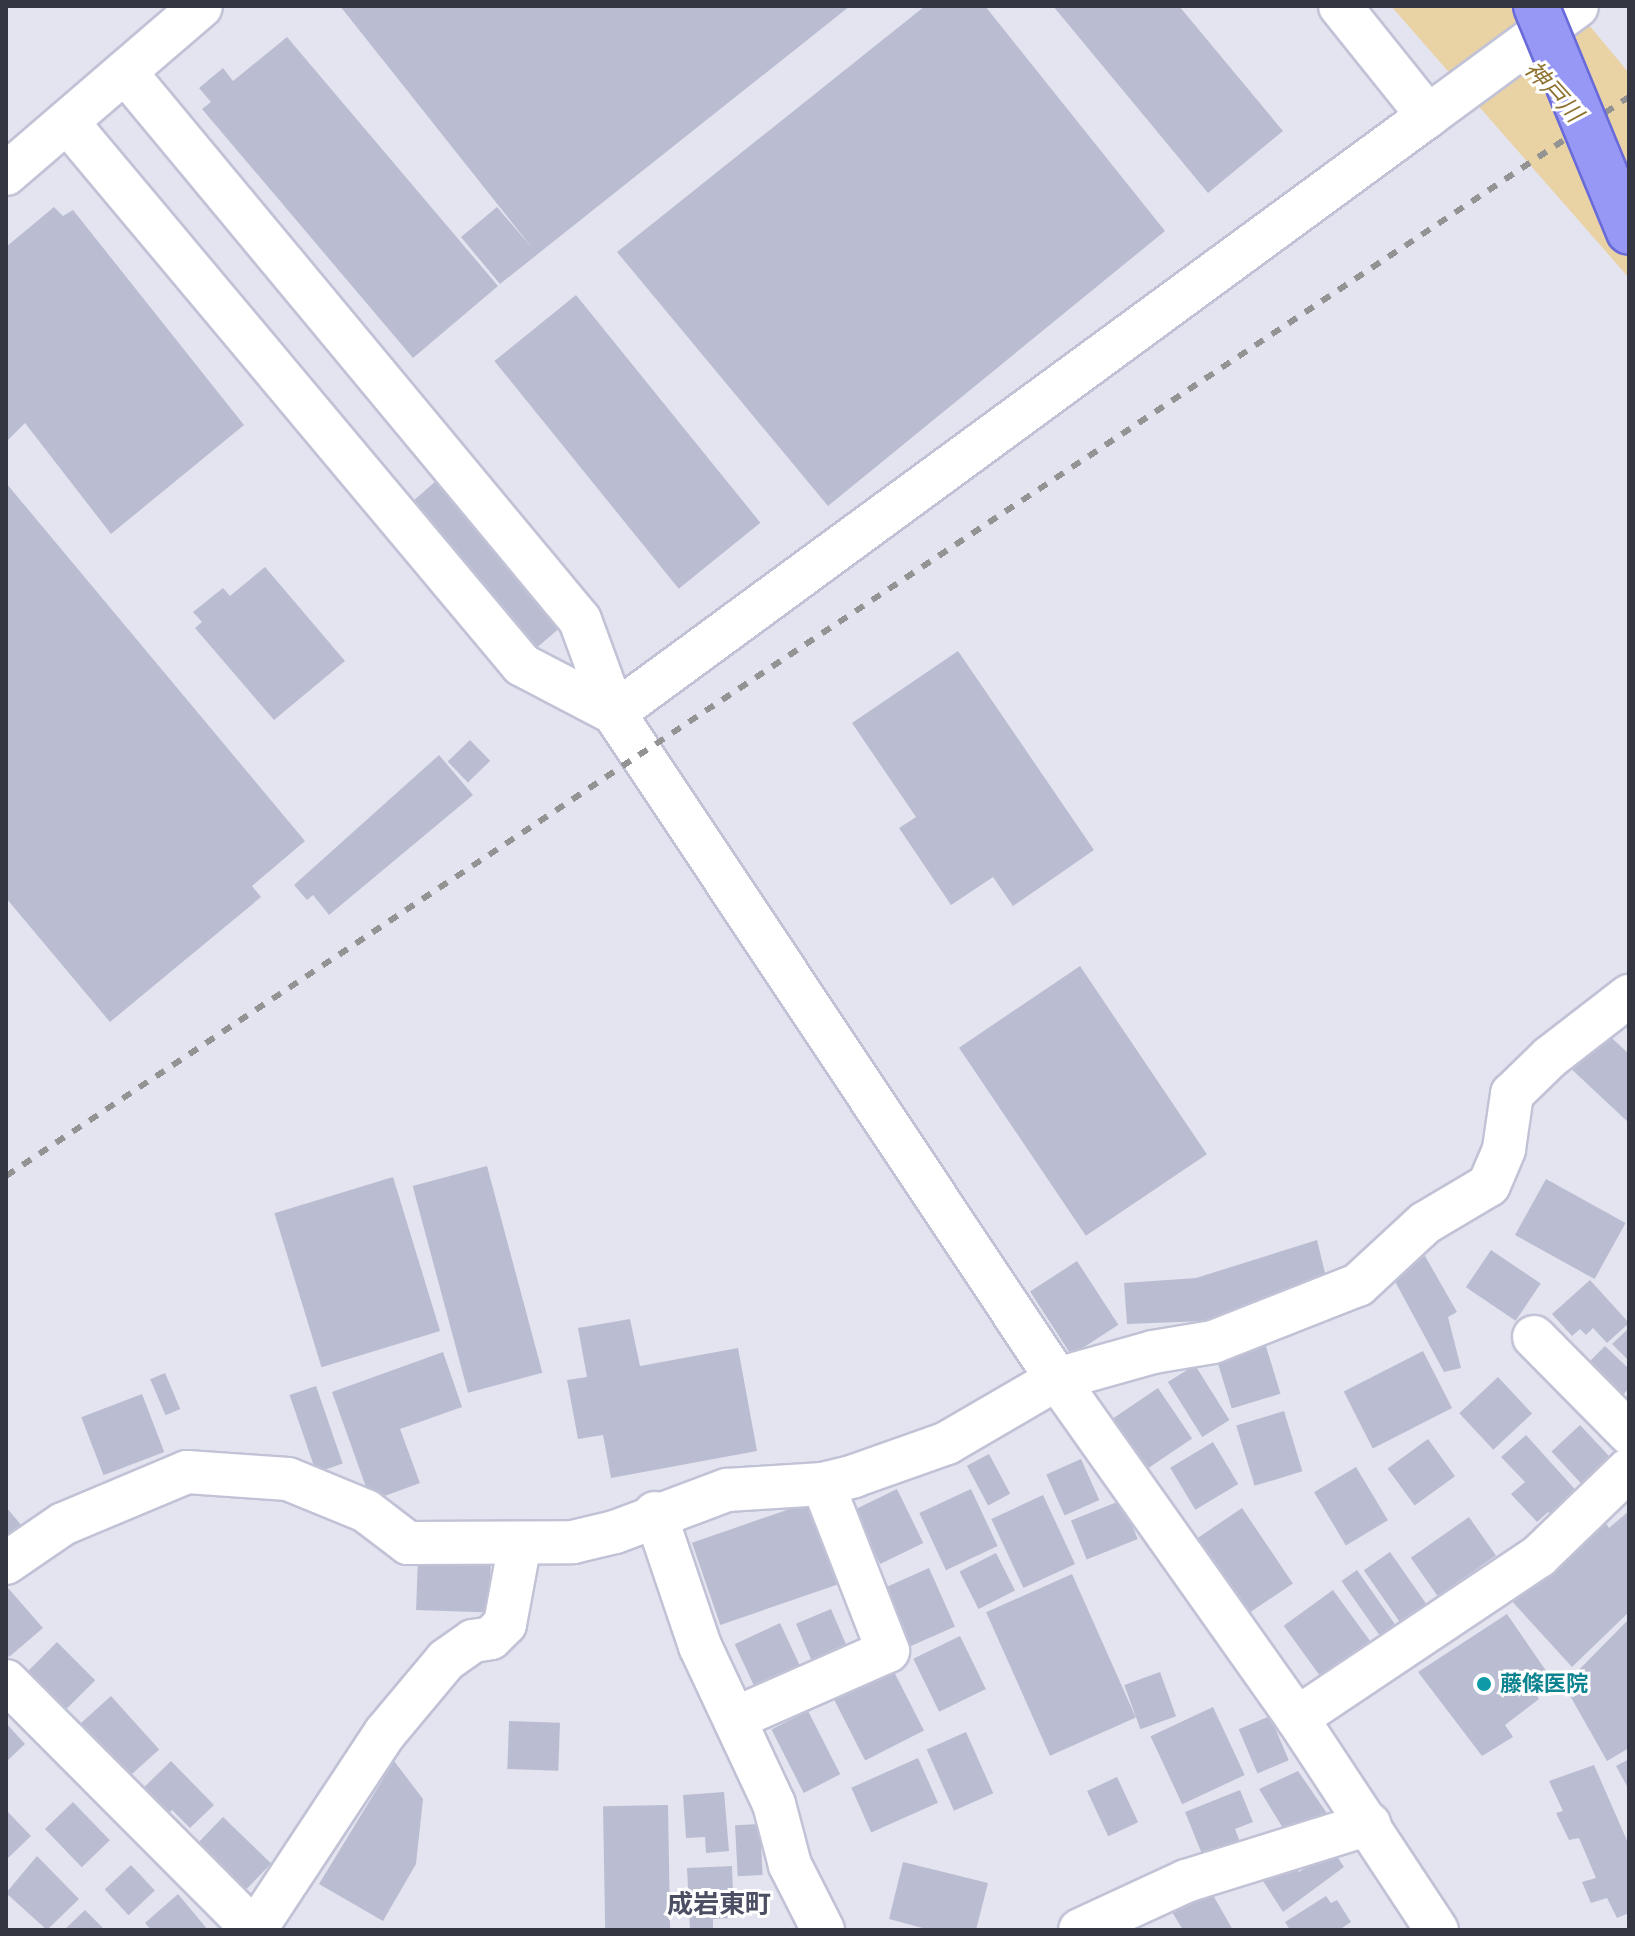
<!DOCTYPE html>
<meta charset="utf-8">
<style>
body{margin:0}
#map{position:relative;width:1635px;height:1936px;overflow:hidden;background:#e4e4f0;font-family:"Roboto Condensed","Noto Sans JP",sans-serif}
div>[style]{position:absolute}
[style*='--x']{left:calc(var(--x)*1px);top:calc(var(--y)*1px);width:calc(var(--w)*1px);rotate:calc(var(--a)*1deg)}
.water>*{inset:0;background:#e9d3a4}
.building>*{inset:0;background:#babdd1;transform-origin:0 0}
.roads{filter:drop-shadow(2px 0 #c1c2d6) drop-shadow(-2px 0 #c1c2d6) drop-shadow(0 2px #c1c2d6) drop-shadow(0 -2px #c1c2d6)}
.minor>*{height:42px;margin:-21px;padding:0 21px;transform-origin:21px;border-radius:21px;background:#fff}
.rail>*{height:6px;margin-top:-3px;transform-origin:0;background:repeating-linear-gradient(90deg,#939393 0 10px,transparent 0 20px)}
.bridges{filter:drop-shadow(2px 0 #696bd9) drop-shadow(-2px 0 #696bd9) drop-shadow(0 2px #696bd9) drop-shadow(0 -2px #696bd9)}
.major-bridge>*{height:44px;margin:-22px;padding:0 22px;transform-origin:22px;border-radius:22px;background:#9798f6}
.dots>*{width:22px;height:22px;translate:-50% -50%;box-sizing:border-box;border:4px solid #fff;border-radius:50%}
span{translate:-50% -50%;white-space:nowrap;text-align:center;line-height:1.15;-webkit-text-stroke:6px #fff;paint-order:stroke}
.culture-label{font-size:22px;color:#0d838f;font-weight:700}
.left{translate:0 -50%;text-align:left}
.water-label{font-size:24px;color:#8e7231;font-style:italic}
.quarter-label{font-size:26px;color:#4c4f64;font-weight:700}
.frame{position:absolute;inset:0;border:8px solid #343642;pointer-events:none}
</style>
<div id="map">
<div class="water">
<div style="clip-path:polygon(1391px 6px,1573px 6px,1629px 73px,1629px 278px)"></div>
</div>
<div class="building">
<div style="clip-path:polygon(340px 6px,850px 6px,500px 284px,461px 237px,497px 207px,533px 249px)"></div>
<div style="clip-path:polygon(925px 6px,985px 6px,1165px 231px,828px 506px,617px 252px)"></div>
<div style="clip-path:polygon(1053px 6px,1179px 6px,1283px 131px,1208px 193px)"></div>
<div style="clip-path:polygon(287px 37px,498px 286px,413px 358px,202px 109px,211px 102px,199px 88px,223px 68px,233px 81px)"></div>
<div style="clip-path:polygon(54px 207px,63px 216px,73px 210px,244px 425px,111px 534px,25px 423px,6px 442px,6px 247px)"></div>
<div style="left:576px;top:295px;width:293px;height:105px;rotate:51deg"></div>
<div style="left:436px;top:481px;width:192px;height:38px;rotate:49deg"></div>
<div style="clip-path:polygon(6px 483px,305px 841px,252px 886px,261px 897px,110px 1022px,6px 898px)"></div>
<div style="clip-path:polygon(265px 567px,345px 661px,274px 720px,195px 628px,202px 622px,193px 612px,223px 588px,230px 596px)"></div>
<div style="clip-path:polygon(958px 651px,1094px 850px,1013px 906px,993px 877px,951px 905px,899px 828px,916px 817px,852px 723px)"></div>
<div style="left:470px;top:740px;width:29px;height:31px;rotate:46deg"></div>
<div style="clip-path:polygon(439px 755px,473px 795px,329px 915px,313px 895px,307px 900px,294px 885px)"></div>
<div style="left:1080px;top:966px;width:227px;height:146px;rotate:56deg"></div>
<div style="clip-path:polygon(1601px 1028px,1629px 1054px,1629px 1123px,1567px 1065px)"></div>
<div style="left:487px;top:1166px;width:214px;height:77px;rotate:75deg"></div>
<div style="left:393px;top:1177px;width:161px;height:124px;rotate:73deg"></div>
<div style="left:1546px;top:1179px;width:91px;height:64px;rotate:29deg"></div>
<div style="clip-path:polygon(1317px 1240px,1326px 1277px,1205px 1321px,1127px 1324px,1124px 1283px,1196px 1278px)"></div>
<div style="left:1491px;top:1250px;width:60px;height:45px;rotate:34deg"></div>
<div style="clip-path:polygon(1425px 1256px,1457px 1312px,1448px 1317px,1461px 1368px,1444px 1372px,1391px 1274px)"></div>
<div style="left:1077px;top:1261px;width:76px;height:56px;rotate:57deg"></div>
<div style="clip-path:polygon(1590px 1280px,1629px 1323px,1607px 1343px,1593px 1328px,1586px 1335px,1580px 1329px,1572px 1336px,1552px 1314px)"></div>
<div style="clip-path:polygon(630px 1319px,640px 1366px,738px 1348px,757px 1451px,611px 1478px,603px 1435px,578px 1439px,567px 1380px,587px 1377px,578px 1328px)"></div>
<div style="clip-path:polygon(1629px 1328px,1629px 1361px,1612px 1344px)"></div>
<div style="left:1265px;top:1343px;width:53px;height:51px;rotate:73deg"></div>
<div style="clip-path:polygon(1605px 1346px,1629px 1369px,1629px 1388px,1623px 1395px,1589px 1362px)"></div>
<div style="left:1423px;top:1351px;width:64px;height:89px;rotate:63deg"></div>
<div style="clip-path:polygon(443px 1352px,462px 1407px,400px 1429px,420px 1483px,371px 1501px,332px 1392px)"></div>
<div style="left:1195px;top:1365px;width:65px;height:32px;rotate:58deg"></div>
<div style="left:165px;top:1373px;width:39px;height:16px;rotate:67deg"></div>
<div style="left:1498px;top:1377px;width:50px;height:53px;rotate:47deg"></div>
<div style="left:316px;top:1386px;width:82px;height:28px;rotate:71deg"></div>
<div style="left:1158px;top:1388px;width:61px;height:54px;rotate:56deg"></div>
<div style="left:142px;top:1394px;width:62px;height:65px;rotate:69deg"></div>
<div style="left:1284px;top:1411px;width:63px;height:50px;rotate:73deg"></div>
<div style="left:1580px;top:1425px;width:50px;height:39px;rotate:47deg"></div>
<div style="clip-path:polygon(1526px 1435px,1581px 1496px,1555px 1520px,1548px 1512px,1537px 1522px,1511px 1494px,1525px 1482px,1501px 1457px)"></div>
<div style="left:1428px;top:1439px;width:46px;height:50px;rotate:54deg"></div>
<div style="left:1213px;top:1442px;width:49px;height:50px;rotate:59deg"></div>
<div style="left:989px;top:1454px;width:45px;height:25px;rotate:62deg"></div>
<div style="left:1081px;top:1459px;width:45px;height:38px;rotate:66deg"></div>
<div style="left:1356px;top:1467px;width:62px;height:49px;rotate:59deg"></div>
<div style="left:897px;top:1489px;width:60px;height:48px;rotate:64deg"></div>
<div style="left:971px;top:1489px;width:63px;height:57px;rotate:65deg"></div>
<div style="left:1043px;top:1495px;width:76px;height:57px;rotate:65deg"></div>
<div style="left:1122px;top:1500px;width:42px;height:55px;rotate:68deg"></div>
<div style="left:813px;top:1501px;width:87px;height:128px;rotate:71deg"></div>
<div style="clip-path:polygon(6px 1507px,28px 1533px,6px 1551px)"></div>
<div style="left:1242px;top:1508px;width:91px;height:53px;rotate:56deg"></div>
<div style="clip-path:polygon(1629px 1511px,1629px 1612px,1572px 1667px,1509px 1598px,1603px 1518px,1609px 1528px)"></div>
<div style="left:1469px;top:1517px;width:47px;height:71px;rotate:55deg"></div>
<div style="left:1390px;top:1552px;width:67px;height:32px;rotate:55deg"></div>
<div style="left:996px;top:1553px;width:42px;height:41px;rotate:63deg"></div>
<div style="left:418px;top:1556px;width:73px;height:54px;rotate:2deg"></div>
<div style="left:929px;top:1568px;width:64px;height:52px;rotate:66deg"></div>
<div style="left:1357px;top:1570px;width:71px;height:19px;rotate:55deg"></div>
<div style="left:1072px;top:1574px;width:157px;height:94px;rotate:66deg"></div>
<div style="clip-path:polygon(8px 1588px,43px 1628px,9px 1657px,6px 1654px)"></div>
<div style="left:1333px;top:1590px;width:69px;height:61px;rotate:54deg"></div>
<div style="left:831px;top:1609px;width:52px;height:38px;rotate:67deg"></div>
<div style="clip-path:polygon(1507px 1614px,1551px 1678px,1533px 1689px,1539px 1699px,1505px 1725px,1513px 1737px,1482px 1756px,1418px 1672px)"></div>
<div style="clip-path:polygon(1629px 1619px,1629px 1748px,1607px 1761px,1564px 1685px)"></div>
<div style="left:780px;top:1623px;width:52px;height:50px;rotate:65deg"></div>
<div style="left:960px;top:1636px;width:59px;height:52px;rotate:64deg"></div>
<div style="left:57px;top:1642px;width:54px;height:55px;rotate:45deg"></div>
<div style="left:889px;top:1662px;width:77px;height:66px;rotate:63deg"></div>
<div style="left:1160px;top:1672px;width:47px;height:38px;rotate:70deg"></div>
<div style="left:111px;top:1696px;width:72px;height:57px;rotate:48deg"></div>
<div style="left:1213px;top:1707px;width:75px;height:69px;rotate:65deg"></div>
<div style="left:808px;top:1711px;width:71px;height:41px;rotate:63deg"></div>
<div style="left:1270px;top:1716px;width:48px;height:34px;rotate:67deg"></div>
<div style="left:509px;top:1721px;width:51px;height:48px;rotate:2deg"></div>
<div style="clip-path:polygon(6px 1723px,25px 1744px,6px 1762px)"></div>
<div style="left:966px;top:1732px;width:67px;height:43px;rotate:66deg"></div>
<div style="left:918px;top:1758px;width:49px;height:73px;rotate:66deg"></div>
<div style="clip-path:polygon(1629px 1759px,1629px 1790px,1616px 1766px)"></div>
<div style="clip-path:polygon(171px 1761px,214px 1805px,190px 1828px,172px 1810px,159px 1823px,134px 1797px)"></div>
<div style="clip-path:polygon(394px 1761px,423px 1799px,416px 1864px,383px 1921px,319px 1884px)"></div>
<div style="clip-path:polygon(1594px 1765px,1629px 1845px,1629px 1913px,1617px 1918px,1607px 1898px,1591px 1903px,1582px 1882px,1596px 1878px,1579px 1838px,1569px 1840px,1556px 1813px,1563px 1811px,1549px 1781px)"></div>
<div style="clip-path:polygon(1298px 1771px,1333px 1822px,1286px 1833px,1259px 1789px)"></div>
<div style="left:1117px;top:1777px;width:50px;height:33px;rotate:65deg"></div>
<div style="clip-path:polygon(1240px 1790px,1253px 1822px,1235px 1829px,1243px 1850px,1206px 1864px,1185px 1812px)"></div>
<div style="clip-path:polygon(724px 1792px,729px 1851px,706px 1853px,705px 1837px,686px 1838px,683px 1795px)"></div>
<div style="left:73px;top:1802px;width:53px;height:39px;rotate:46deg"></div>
<div style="left:668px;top:1805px;width:125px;height:65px;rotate:89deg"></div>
<div style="clip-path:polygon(6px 1810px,31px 1836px,6px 1860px)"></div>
<div style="left:223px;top:1817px;width:67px;height:49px;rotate:44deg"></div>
<div style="left:760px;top:1824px;width:51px;height:25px;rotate:87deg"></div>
<div style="clip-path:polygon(1333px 1850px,1344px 1867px,1283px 1912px,1263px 1881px,1293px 1862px,1299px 1872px)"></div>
<div style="clip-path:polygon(37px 1856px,79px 1899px,47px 1930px,6px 1893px)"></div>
<div style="clip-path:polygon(903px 1862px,988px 1883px,976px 1930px,930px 1930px,889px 1919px)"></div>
<div style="left:131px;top:1865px;width:35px;height:36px;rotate:47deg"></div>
<div style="clip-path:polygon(732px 1866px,734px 1918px,713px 1919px,713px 1930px,690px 1930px,687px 1868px)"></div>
<div style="clip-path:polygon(1210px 1890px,1233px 1930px,1183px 1930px,1172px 1912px)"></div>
<div style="clip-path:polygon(178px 1894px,208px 1930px,151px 1930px,145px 1923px)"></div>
<div style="clip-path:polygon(1326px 1896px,1331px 1903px,1337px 1900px,1351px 1922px,1339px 1930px,1290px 1930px,1285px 1922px)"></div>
<div style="clip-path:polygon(85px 1910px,105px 1930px,64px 1930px)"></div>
</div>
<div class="roads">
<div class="minor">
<div style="--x:1340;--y:6;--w:141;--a:51.3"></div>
<div style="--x:1428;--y:116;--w:1009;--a:143.74"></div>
<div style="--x:614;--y:713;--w:800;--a:56.37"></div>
<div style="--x:1057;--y:1379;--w:415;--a:54.7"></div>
<div style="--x:1297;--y:1718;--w:254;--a:56.6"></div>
<div style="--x:125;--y:72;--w:712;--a:50.3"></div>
<div style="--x:580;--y:620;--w:99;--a:69.9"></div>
<div style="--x:1428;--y:116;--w:185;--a:-36.4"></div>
<div style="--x:68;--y:123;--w:707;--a:50.05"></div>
<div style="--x:522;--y:665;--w:104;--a:27.6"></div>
<div style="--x:6;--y:174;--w:257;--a:-40.7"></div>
<div style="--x:1534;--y:1337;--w:135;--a:45.3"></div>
<div style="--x:655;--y:1513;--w:140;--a:71.3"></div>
<div style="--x:700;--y:1646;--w:174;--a:64.9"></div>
<div style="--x:774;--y:1804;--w:63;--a:75.3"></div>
<div style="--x:790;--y:1865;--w:73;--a:63.1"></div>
<div style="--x:6;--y:1563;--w:69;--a:-34.4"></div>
<div style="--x:63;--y:1524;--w:134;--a:-22.8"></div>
<div style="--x:187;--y:1472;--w:101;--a:4"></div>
<div style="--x:288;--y:1479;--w:84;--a:22.3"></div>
<div style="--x:366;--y:1511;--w:53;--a:37.3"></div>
<div style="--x:408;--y:1543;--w:165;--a:-0.3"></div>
<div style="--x:573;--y:1542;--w:43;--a:-13.4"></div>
<div style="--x:615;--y:1532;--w:120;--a:-20.6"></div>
<div style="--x:727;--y:1490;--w:96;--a:-3.6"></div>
<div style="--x:823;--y:1484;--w:32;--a:-14"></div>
<div style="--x:854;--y:1476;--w:99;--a:-19.5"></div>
<div style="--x:947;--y:1443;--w:127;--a:-30.2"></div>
<div style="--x:1057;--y:1379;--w:100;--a:-15.7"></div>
<div style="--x:1153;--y:1352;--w:61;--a:-9.5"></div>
<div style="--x:1213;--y:1342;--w:156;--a:-21.5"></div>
<div style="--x:1358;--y:1285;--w:91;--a:-42.8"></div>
<div style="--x:1425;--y:1223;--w:74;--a:-30.7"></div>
<div style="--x:1489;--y:1185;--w:39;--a:-67"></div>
<div style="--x:1504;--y:1149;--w:56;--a:-81.7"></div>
<div style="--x:1512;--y:1094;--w:53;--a:-44.2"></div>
<div style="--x:1550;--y:1057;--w:100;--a:-37.7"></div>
<div style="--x:6;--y:1681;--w:351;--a:45.1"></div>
<div style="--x:736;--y:1718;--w:166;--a:-23.8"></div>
<div style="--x:888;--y:1651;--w:179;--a:-111.3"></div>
<div style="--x:1297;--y:1718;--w:291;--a:-33.8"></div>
<div style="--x:1539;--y:1556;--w:125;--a:-44"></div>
<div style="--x:255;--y:1930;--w:236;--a:-56.6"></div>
<div style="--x:385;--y:1733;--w:95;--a:-50.1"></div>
<div style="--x:446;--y:1660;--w:33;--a:-35"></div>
<div style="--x:473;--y:1641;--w:18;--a:-9"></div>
<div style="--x:491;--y:1638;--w:20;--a:-45"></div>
<div style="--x:505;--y:1624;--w:82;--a:-79.5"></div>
<div style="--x:1080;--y:1930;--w:117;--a:-24.8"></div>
<div style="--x:1186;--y:1881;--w:192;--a:-17.3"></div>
</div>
</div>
<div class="rail">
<div style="--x:6;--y:1176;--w:1949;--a:-33.62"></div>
</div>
<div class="bridges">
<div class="major-bridge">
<div style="--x:1536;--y:6;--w:244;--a:67.6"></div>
</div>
</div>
<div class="dots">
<div style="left:1484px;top:1684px;background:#0f9aa8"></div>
</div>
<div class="culture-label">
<span class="left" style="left:1500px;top:1684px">藤條医院</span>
</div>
<div class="water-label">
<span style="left:1553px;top:92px;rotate:48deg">神戸川</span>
</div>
<div class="quarter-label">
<span style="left:719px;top:1905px">成岩東町</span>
</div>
<div class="frame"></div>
</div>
